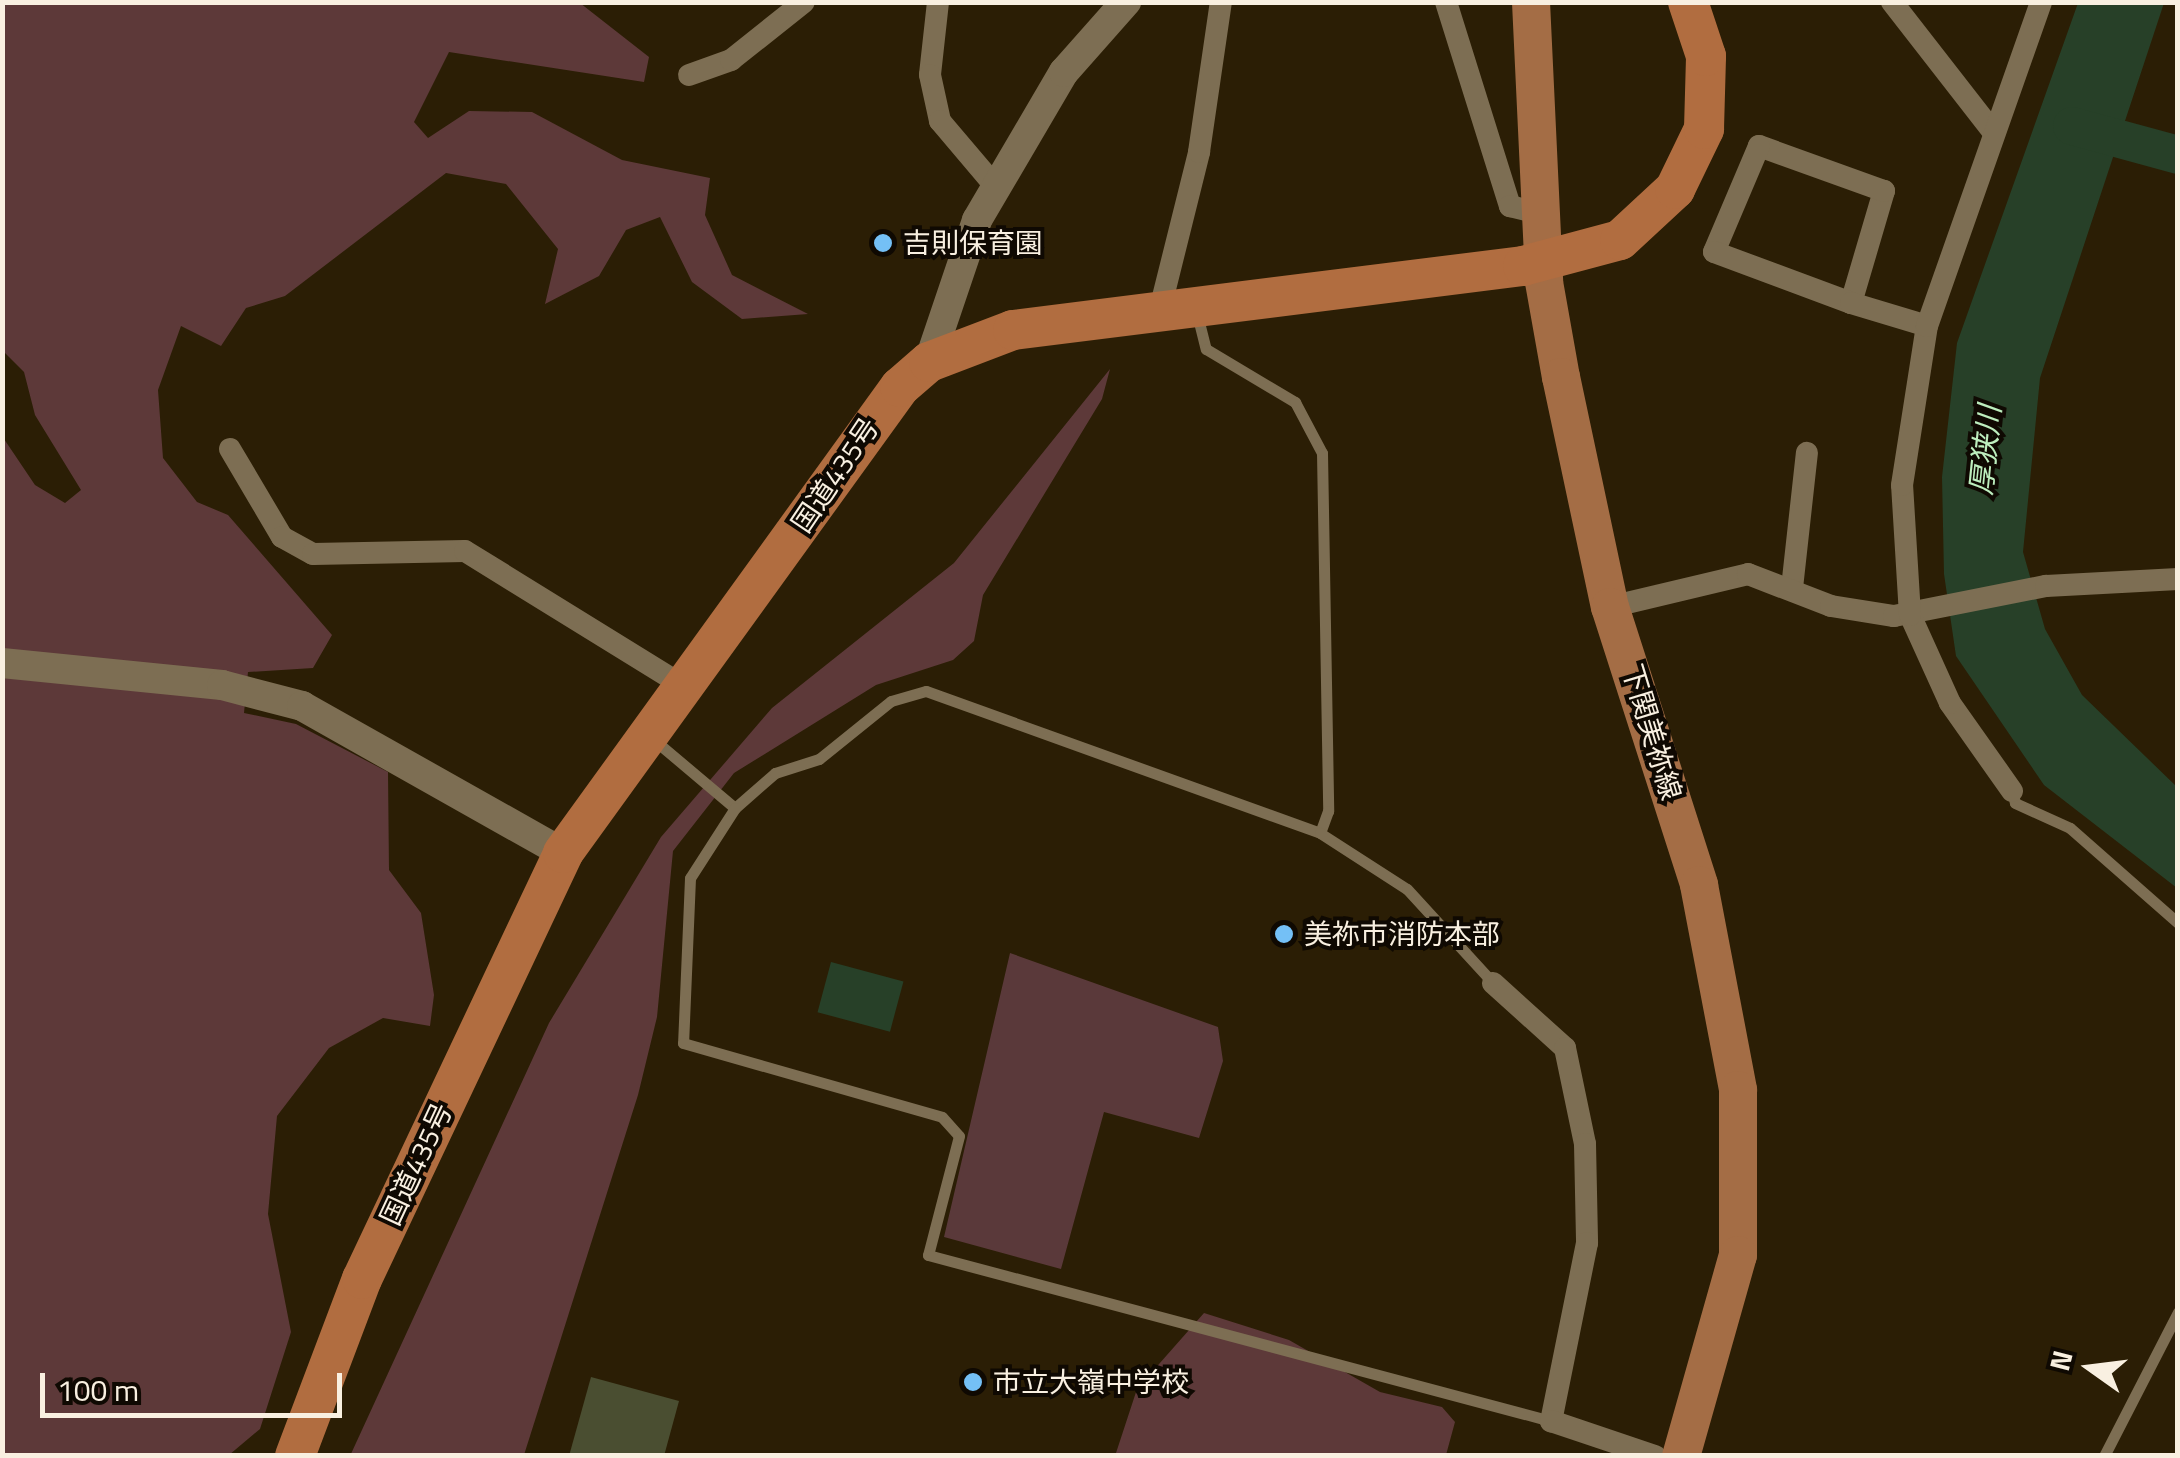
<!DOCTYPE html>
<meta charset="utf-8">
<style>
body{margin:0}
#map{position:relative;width:2180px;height:1458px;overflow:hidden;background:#2b1e05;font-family:"Titillium Web","Noto Sans JP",sans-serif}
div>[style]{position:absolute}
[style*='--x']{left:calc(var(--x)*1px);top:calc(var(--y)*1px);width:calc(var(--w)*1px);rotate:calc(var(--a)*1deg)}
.green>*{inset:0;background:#5a393a}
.forest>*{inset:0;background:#5d3939}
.water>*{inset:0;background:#274028;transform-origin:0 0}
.river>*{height:38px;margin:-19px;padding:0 19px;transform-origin:19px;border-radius:19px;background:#274028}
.building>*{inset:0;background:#4a4e31}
.service>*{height:11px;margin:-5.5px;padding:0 5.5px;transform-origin:5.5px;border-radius:5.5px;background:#7d6e53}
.minor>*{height:22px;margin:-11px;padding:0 11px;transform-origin:11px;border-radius:11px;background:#7d6e53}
.tertiary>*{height:30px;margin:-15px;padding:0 15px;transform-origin:15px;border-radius:15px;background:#7d6e53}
.primary>*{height:38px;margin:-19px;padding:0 19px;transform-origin:19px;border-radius:19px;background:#a46d45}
.trunk>*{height:40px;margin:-20px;padding:0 20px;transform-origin:20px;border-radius:20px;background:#b16d40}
.dots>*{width:28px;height:28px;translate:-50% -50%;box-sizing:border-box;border:5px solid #0f0902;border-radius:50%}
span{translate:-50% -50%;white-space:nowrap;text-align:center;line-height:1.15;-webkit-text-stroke:8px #0f0902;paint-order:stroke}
.poi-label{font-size:28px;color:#f9f0e1}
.left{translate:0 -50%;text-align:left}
.street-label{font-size:28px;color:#f9f0e1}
.water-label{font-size:30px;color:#bdeebe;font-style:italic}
.frame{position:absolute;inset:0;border:5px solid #f9f0e1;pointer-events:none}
.north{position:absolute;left:2040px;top:1318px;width:100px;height:100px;-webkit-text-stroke:8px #0f0902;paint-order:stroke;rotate:284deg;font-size:28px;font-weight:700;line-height:40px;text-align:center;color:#f9f0e1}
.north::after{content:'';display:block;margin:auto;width:35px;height:45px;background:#f9f0e1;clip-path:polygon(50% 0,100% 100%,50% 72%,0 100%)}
.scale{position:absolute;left:40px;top:1373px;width:302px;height:45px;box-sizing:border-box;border:5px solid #f9f0e1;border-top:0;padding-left:12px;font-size:30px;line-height:35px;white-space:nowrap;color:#f9f0e1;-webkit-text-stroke:8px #0f0902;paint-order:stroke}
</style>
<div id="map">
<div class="green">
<div style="clip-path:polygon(1010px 953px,1218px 1027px,1223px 1061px,1199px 1138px,1104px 1112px,1061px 1269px,944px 1237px)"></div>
</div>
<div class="forest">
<div style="clip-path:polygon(3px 3px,580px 3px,649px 57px,644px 82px,449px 52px,414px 122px,428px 138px,469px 111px,532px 112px,622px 160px,710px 178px,705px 215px,732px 275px,808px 314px,742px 319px,692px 282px,660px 217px,626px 230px,599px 276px,545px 304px,558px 249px,506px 184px,446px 173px,285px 296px,246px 308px,221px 346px,181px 326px,158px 390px,163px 458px,197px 502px,228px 515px,332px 635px,313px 668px,248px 672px,244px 713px,296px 724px,388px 772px,389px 870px,421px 913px,434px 995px,430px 1026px,383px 1018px,329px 1048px,277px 1116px,268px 1214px,291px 1332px,260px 1429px,229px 1455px,3px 1455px,2px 436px,35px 485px,65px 503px,81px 490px,35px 415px,24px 372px,3px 351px)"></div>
<div style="clip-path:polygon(1110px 369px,1102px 399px,983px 595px,974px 641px,953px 660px,876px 685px,734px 773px,673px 851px,657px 1017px,638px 1095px,524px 1455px,350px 1456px,549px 1023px,661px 837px,772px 708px,954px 563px)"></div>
<div style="clip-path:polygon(1204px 1313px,1289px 1340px,1380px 1392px,1442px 1407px,1455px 1422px,1446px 1455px,1115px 1456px,1137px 1389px)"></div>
</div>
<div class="water">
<div style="clip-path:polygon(2078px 3px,2164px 3px,2040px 378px,2023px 552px,2045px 629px,2082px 695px,2177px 787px,2177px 888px,2044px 785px,1956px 656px,1944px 574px,1942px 477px,1957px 343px)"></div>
<div style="left:831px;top:962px;width:75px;height:52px;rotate:15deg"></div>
</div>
<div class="river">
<div style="--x:2072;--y:126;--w:110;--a:15.3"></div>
</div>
<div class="building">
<div style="clip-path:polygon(591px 1377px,679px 1401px,664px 1456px,569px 1456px)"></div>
</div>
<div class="service">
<div style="--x:1197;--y:314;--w:36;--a:76"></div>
<div style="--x:1206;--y:349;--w:104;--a:30.8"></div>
<div style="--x:1295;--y:402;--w:58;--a:62.1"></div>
<div style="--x:1322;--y:453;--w:358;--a:89"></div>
<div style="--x:1328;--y:811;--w:23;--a:110"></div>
<div style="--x:653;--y:739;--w:107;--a:40.1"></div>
<div style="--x:735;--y:808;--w:53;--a:-41.2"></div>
<div style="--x:775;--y:773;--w:46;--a:-17.7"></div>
<div style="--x:819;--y:759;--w:92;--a:-38.9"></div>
<div style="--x:891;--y:701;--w:36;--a:-16"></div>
<div style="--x:926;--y:691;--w:419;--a:19.8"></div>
<div style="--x:1320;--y:833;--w:103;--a:32.8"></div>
<div style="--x:1407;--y:889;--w:127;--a:47.5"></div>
<div style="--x:2012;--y:791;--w:12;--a:76"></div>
<div style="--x:2015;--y:803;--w:60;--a:24.4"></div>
<div style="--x:2070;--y:828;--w:144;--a:41.3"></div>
<div style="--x:735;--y:808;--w:83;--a:122.7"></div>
<div style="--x:690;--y:878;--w:165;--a:92.4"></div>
<div style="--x:683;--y:1043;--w:269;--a:15.9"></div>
<div style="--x:942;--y:1117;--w:25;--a:48"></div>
<div style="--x:959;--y:1136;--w:123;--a:104.6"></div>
<div style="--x:928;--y:1255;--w:645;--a:14.92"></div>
<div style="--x:2104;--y:1456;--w:162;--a:-62.8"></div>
</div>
<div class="minor">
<div style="--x:938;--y:2;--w:73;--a:96.3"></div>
<div style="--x:930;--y:75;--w:47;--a:77.7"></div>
<div style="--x:940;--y:121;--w:87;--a:49.7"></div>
<div style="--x:1446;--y:2;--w:214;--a:72.6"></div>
<div style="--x:1510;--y:206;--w:29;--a:14"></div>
<div style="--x:1892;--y:2;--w:166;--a:52.1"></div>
<div style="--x:689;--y:75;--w:45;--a:-19.7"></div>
<div style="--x:731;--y:60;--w:93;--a:-38.5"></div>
<div style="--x:1851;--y:303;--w:117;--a:-73.6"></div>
<div style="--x:1884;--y:191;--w:133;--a:-160.2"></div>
<div style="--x:1759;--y:146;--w:115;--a:113"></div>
<div style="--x:1714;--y:252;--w:146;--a:20.4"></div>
<div style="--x:1851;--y:303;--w:79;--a:16.8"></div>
<div style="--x:1160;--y:309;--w:162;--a:-76"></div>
<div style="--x:1199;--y:152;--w:152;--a:-81.7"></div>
<div style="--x:230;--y:449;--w:102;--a:59.4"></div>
<div style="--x:282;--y:537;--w:35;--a:29"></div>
<div style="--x:313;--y:554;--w:152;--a:-1.1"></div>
<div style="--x:465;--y:551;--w:255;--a:31.7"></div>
<div style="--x:1792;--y:588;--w:136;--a:-83.7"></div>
<div style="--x:1610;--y:607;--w:142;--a:-13.4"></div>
<div style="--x:1748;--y:574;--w:89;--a:21.1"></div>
<div style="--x:1831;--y:606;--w:64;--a:9"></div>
<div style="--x:1894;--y:616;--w:155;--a:-11.2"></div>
<div style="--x:2046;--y:586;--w:132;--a:-3"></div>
<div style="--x:2012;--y:791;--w:108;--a:-125.2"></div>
<div style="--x:1950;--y:703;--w:97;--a:-114.4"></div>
<div style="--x:1910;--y:615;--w:130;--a:-93.5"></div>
<div style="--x:1902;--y:485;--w:161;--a:-81.1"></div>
<div style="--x:1927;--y:326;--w:343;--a:-70.6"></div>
<div style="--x:1493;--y:983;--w:97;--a:42.1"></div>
<div style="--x:1565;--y:1048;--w:98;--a:78.2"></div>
<div style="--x:1585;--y:1144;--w:99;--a:88.8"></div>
<div style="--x:1587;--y:1243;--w:182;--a:101.4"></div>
<div style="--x:1551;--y:1421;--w:110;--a:18.6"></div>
</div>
<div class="tertiary">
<div style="--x:929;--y:362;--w:150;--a:-71.3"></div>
<div style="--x:977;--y:220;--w:172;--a:-59.6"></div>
<div style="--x:1064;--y:72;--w:94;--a:-48.5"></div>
<div style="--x:2;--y:663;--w:221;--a:5.7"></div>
<div style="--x:222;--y:685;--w:83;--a:14.7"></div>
<div style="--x:302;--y:706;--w:300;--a:29.4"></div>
</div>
<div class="primary">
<div style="--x:1531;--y:2;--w:280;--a:87.3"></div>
<div style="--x:1544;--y:282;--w:97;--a:79.9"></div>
<div style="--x:1561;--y:377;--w:235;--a:78"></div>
<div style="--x:1610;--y:607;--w:292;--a:72.2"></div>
<div style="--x:1699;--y:885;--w:209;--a:79.2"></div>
<div style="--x:1738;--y:1090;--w:165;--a:90"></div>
<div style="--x:1738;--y:1255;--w:209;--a:105.8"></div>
</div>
<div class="trunk">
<div style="--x:295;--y:1456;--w:189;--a:-69.3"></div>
<div style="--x:362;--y:1279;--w:471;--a:-64.7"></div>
<div style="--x:563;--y:853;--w:575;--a:-54.13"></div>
<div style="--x:900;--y:387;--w:38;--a:-41"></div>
<div style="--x:929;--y:362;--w:90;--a:-20.9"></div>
<div style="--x:1013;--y:330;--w:514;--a:-7.15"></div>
<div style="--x:1523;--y:266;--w:100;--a:-15"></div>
<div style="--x:1620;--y:240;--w:75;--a:-42.8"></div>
<div style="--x:1675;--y:189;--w:67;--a:-64.2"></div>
<div style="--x:1704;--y:129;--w:73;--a:-88.4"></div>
<div style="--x:1706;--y:56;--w:57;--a:-108.4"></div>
</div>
<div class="dots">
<div style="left:883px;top:243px;background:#74c0f6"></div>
<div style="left:1284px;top:934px;background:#74c0f6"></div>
<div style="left:973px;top:1382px;background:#74c0f6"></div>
</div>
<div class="poi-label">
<span class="left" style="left:903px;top:243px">吉則保育園</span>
<span class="left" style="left:1304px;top:934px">美祢市消防本部</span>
<span class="left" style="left:993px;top:1382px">市立大嶺中学校</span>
</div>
<div class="street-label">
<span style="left:835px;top:475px;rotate:-56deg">国道435号</span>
<span style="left:1652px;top:732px;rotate:73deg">下関美祢線</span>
<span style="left:416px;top:1164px;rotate:-65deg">国道435号</span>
</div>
<div class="water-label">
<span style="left:1985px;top:450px;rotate:-84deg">厚狭川</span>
</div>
<div class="frame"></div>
<div class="north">N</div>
<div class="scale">100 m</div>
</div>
